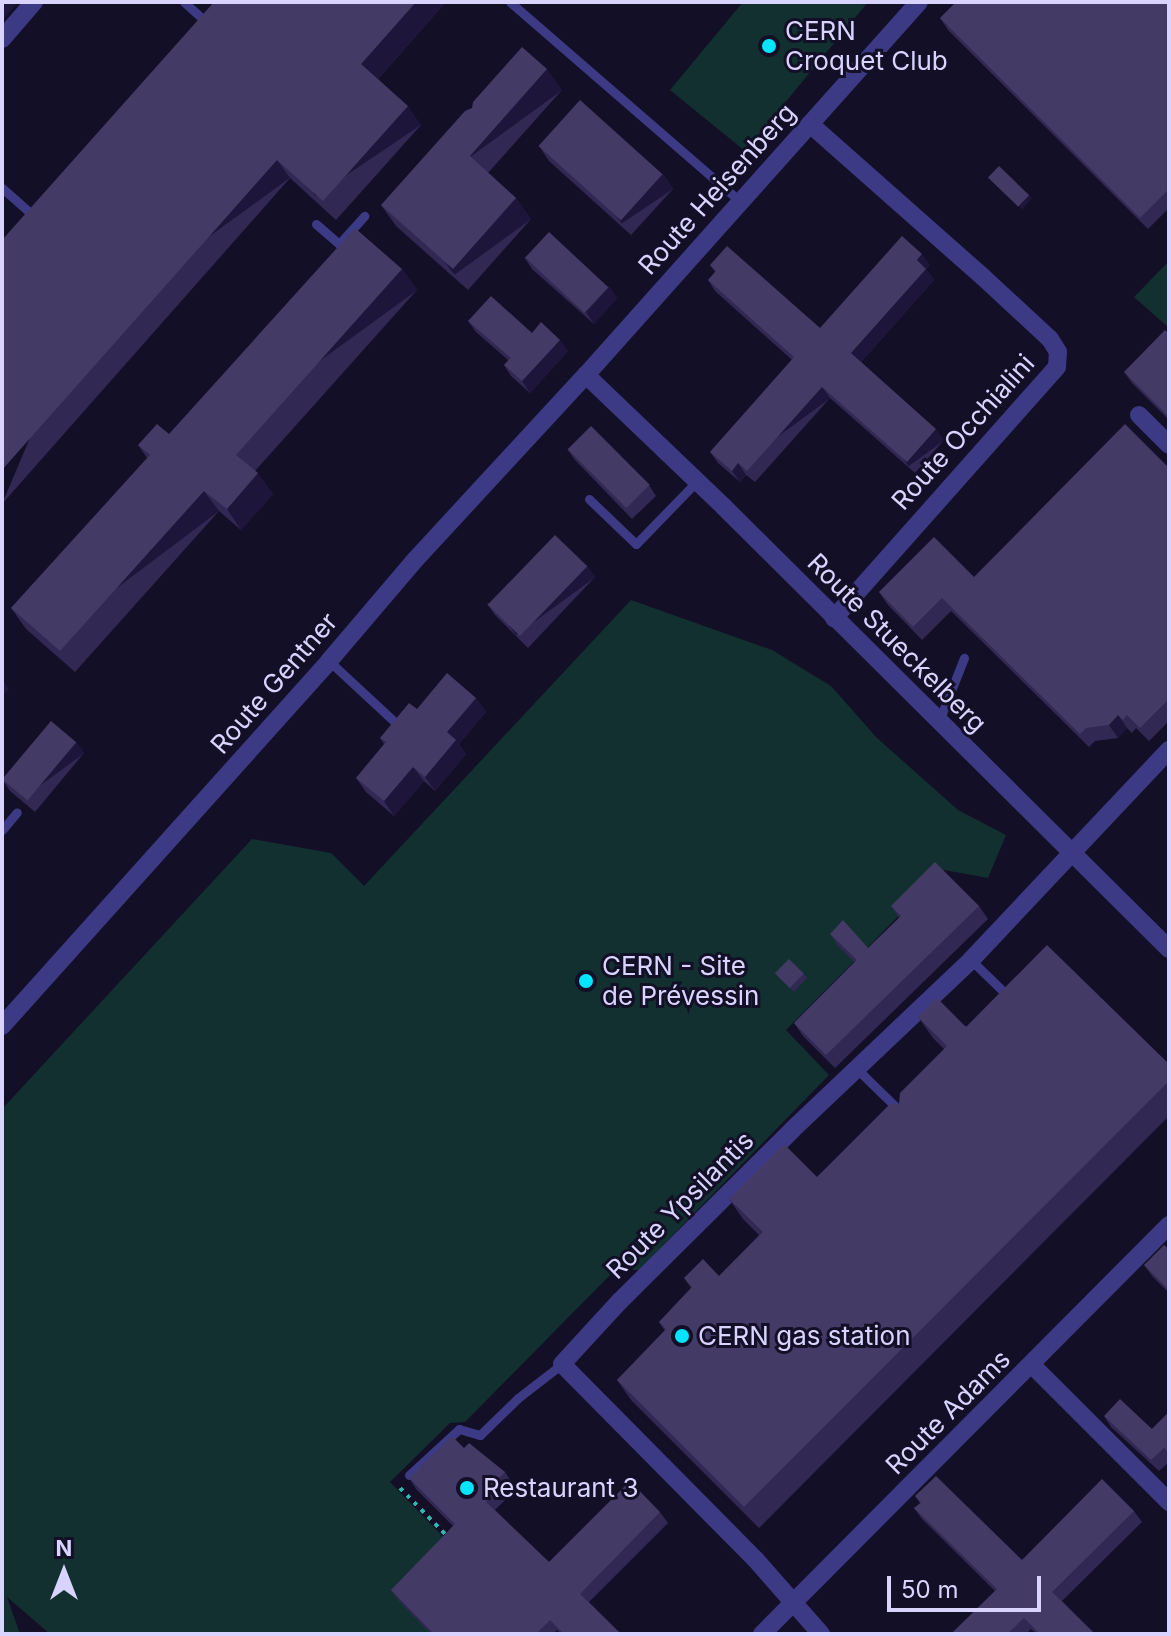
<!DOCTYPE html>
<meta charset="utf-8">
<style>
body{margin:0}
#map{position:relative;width:1171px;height:1636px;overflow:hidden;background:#130f26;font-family:Inter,sans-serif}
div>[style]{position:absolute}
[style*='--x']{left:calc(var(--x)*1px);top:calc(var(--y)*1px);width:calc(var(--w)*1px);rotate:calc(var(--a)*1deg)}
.green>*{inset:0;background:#12302f}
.path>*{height:4px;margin-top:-2px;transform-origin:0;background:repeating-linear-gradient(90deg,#2fb8b0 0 4px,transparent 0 10px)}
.service>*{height:9px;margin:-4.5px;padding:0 4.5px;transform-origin:4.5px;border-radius:4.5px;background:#3d3a85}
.minor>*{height:18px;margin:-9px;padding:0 9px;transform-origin:9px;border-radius:9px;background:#3d3a85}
.wall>*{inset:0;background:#312854}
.shaded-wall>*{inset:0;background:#1d163a;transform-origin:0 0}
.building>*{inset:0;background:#433a66;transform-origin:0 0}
.dots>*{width:22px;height:22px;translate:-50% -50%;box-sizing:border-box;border:4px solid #130f26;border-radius:50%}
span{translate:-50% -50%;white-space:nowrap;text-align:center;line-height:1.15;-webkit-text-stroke:6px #130f26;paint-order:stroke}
.poi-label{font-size:26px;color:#d9d4ff}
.left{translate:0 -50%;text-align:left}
.street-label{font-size:26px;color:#d9d4ff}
.frame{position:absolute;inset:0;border:4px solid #d9d4ff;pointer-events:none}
.north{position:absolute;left:24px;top:1532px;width:80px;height:80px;-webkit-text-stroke:6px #130f26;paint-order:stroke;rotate:0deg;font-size:22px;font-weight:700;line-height:32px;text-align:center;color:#d9d4ff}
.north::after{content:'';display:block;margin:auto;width:28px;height:36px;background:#d9d4ff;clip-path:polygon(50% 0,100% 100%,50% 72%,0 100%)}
.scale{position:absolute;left:887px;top:1576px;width:154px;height:36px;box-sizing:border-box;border:4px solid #d9d4ff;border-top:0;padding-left:10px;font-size:24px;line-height:28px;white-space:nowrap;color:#d9d4ff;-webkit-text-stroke:6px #130f26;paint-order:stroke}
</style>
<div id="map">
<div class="green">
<div style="clip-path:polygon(743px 2px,868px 2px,745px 151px,670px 90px)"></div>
<div style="clip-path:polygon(1169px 261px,1169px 328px,1134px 297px)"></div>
<div style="clip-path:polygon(631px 600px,772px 650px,831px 686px,877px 738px,958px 810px,1006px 835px,988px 878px,944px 870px,786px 1030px,829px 1075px,639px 1270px,615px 1270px,465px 1422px,450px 1423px,390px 1482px,452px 1546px,431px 1634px,50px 1634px,7px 1597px,20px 1634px,2px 1634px,2px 1109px,252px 839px,331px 853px,364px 886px)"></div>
</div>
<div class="path">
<div style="--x:400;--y:1488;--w:67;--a:45.6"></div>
</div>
<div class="service">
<div style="--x:184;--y:2;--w:28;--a:42"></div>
<div style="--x:510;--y:2;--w:304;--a:40.9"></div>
<div style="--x:2;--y:188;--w:44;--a:41.3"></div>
<div style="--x:316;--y:224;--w:30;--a:41"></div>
<div style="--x:339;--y:244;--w:38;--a:-48"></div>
<div style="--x:589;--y:499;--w:65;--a:43.8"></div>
<div style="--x:636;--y:544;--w:88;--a:-45.9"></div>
<div style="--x:329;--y:661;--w:93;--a:42.8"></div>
<div style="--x:939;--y:721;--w:68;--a:-68.4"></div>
<div style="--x:2;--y:830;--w:23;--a:-50"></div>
<div style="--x:971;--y:960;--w:53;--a:44.2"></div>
<div style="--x:857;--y:1069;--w:60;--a:44.3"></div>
<div style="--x:409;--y:1475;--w:68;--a:-42.6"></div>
<div style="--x:459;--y:1429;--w:22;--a:16"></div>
<div style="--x:480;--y:1435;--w:53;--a:-44.2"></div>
<div style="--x:518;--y:1398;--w:56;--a:-37.7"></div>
</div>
<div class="minor">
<div style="--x:2;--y:39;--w:49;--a:-49.1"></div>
<div style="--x:810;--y:124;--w:231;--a:41.5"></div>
<div style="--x:983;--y:277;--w:91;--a:42.8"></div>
<div style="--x:1050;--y:339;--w:15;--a:58"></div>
<div style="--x:1058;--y:352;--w:15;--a:94"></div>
<div style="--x:1057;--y:367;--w:336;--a:131.6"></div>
<div style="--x:586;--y:375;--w:191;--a:43.7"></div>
<div style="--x:724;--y:507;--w:627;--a:44.81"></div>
<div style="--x:1139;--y:415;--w:42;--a:45"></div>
<div style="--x:2;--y:1026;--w:490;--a:-48.1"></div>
<div style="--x:329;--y:661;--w:133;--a:-49.6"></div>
<div style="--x:415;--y:560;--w:252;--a:-47.3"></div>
<div style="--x:586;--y:375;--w:500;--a:-48.24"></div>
<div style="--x:1032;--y:1365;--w:194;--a:45"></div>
<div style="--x:762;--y:1634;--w:577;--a:-45.14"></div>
<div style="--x:821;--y:1634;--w:100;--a:-131.3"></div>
<div style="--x:755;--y:1559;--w:274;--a:-134.7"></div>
<div style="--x:562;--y:1364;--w:86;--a:-47.4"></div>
<div style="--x:620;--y:1301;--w:243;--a:-44.8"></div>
<div style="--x:792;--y:1130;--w:247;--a:-43.5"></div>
<div style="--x:971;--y:960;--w:289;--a:-46.7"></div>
</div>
<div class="wall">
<div style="clip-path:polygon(214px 2px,446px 2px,378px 79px,421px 125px,336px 220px,290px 178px,2px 504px)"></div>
<div style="clip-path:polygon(1169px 2px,1169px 208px,1148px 229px,948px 30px,940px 18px)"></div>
<div style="clip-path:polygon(562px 90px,488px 173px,516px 198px,531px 219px,468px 290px,396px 226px,381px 205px)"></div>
<div style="clip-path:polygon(539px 146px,663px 174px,673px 189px,631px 235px,549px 161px)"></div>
<div style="clip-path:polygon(524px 257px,609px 287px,617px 298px,594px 324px,532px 269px)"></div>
<div style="clip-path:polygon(710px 265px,820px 328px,930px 265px,926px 269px,934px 280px,861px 362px,944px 440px,915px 473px,830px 398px,755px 482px,746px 475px,740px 482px,718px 463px,710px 452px,792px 360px,715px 291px,708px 280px,715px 272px)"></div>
<div style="clip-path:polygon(402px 269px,417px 290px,255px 471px,273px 494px,241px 530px,219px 511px,75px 672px,26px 629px,11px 608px,147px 458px,138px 445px,169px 434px)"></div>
<div style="clip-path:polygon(468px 321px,532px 333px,568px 351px,530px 393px,511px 376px,504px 365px,508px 360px,476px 332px)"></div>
<div style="clip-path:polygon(1169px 334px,1169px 420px,1132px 383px,1124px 372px)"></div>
<div style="clip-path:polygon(567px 449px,649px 485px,656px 496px,632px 519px,575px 460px)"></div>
<div style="clip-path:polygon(1169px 468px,1169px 721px,1149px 741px,1136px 728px,1132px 733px,1127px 728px,1118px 738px,1095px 741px,1089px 747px,951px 611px,922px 640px,888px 605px,879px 592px,974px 577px)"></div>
<div style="clip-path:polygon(587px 566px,595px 577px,528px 648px,495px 615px,487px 604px)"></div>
<div style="clip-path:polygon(476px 698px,486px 712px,459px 744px,466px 754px,435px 791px,424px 781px,394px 816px,366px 792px,356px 778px,384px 744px,380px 738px,417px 709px)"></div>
<div style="clip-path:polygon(76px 742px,84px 753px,35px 812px,10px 791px,2px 779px)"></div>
<div style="clip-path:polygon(891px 906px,979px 906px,988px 919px,835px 1068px,803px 1036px,794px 1023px,854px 962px,839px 947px,830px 934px,868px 948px,899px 918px)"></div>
<div style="clip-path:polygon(775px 973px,804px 974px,807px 978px,794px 992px)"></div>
<div style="clip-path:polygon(918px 1017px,1169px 1064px,1169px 1116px,759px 1528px,631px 1400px,617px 1380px,665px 1331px,659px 1322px,691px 1288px,684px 1278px,719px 1276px,759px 1235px,743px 1219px,729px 1199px,817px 1177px,899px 1104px,944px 1049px,933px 1038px)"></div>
<div style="clip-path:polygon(1169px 1249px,1169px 1293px,1152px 1276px,1144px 1265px)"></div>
<div style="clip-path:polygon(1169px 1412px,1169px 1462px,1159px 1471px,1111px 1427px,1104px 1416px,1152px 1429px)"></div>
<div style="clip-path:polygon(464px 1448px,505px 1472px,512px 1483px,504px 1491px,508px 1497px,495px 1510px,549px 1562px,660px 1512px,668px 1523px,589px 1602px,621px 1634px,561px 1634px,557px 1630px,553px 1634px,431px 1634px,398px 1600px,391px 1590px,453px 1526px,416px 1489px,409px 1478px)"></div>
<div style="clip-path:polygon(915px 1496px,1022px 1560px,1134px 1511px,1142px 1522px,1062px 1601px,1095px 1634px,1037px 1634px,1031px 1629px,1026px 1634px,951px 1634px,995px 1591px,922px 1519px,914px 1508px,920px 1503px)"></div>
</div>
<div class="shaded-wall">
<div style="clip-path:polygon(2px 2px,18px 2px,2px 21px)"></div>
<div style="clip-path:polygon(416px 2px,446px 2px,374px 83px,361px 64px)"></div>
<div style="left:547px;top:69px;width:26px;height:116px;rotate:54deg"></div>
<div style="left:408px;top:106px;width:23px;height:127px;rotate:56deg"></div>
<div style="left:277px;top:160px;width:22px;height:414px;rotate:54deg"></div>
<div style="left:663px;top:174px;width:18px;height:62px;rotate:56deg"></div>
<div style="clip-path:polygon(1029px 195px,1032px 198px,1022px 210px,1019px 206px)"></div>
<div style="left:516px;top:198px;width:26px;height:95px;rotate:54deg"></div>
<div style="clip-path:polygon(922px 254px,930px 265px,926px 269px,934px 280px,859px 364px,851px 353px)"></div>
<div style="left:402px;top:269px;width:26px;height:249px;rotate:54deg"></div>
<div style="clip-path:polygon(609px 287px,617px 298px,594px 324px,586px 312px)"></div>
<div style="clip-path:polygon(560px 340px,568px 351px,530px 393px,522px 381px)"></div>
<div style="left:822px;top:387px;width:14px;height:113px;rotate:54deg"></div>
<div style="left:936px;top:429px;width:14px;height:44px;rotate:54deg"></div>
<div style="clip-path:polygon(738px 463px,746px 475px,740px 482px,732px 471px)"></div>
<div style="clip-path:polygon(258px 473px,273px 494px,241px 530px,227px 509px)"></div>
<div style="left:204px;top:491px;width:25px;height:215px;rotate:53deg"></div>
<div style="left:587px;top:566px;width:14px;height:98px;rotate:54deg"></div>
<div style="clip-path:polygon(2px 679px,9px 689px,2px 697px)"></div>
<div style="clip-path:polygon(476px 698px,486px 712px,459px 744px,466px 754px,435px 791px,425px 777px,447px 732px)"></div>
<div style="clip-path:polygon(1118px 715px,1127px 728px,1118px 738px,1109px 725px)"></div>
<div style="left:76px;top:742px;width:14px;height:75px;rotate:54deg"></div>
<div style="clip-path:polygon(413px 767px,424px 781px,394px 816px,384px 801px)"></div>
</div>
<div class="building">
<div style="clip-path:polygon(214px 2px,416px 2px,361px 64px,408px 106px,323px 201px,277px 160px,2px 470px,2px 240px)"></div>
<div style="clip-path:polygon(956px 2px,1169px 2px,1169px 189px,1140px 218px,940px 18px)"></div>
<div style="clip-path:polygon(522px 47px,547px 69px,470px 156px,516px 198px,453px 269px,381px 205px,465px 111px,472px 108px,473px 102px)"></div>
<div style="left:580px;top:100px;width:111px;height:62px;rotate:42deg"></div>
<div style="left:999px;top:166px;width:42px;height:16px;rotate:44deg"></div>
<div style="clip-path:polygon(355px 228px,402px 269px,236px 455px,258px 473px,227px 509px,204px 491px,60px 651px,11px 608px,150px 455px,138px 445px,157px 424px,169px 434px)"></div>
<div style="left:549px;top:232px;width:81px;height:35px;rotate:43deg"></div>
<div style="clip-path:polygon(902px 236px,922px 254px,917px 260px,926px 269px,851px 353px,936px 429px,907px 462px,822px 387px,747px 471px,738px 463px,732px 471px,710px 452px,794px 357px,708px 280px,716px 271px,710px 265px,727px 246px,820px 328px)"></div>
<div style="clip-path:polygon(491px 296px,532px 333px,541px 322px,560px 340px,522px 381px,504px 365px,511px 358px,468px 321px)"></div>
<div style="clip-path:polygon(1165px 330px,1169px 334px,1169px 417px,1124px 372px)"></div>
<div style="clip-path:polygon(1125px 424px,1169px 468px,1169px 699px,1140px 728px,1127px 715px,1123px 720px,1118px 715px,1109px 725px,1086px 728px,1080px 734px,942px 598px,913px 627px,879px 592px,934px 537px,974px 577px)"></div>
<div style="left:591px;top:426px;width:83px;height:33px;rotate:45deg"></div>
<div style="left:555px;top:535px;width:45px;height:97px;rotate:44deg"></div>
<div style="clip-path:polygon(447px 673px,476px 698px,447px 732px,456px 740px,425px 777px,413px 767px,384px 801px,356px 778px,386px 742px,380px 738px,409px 703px,417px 709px)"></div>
<div style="left:51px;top:721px;width:33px;height:76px;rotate:40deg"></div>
<div style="clip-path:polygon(935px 862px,979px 906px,826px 1055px,794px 1023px,857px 960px,830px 934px,843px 920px,868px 948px,901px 916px,891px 906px)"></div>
<div style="clip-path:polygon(1047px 945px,1169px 1064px,1169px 1081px,744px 1507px,617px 1380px,666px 1329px,659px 1322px,692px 1287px,684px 1278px,703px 1259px,719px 1276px,763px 1232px,729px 1199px,784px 1144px,817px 1177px,890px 1104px,899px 1104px,900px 1093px,947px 1046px,918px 1017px,937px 998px,966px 1027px)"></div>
<div style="left:789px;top:959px;width:21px;height:20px;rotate:45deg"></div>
<div style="clip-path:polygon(1164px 1245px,1169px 1249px,1169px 1290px,1144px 1265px)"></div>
<div style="clip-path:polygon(1120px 1399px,1152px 1429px,1169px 1412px,1169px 1452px,1164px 1448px,1151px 1460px,1104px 1416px)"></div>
<div style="clip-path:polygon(452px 1436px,464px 1448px,469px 1443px,505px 1472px,495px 1482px,501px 1486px,486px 1502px,549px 1562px,630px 1481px,660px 1512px,580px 1594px,621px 1634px,564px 1634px,550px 1620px,536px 1634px,434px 1634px,391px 1590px,455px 1524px,409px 1478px)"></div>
<div style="clip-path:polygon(936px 1476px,1022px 1560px,1102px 1479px,1134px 1511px,1052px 1592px,1095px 1634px,1040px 1634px,1024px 1618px,1007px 1634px,951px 1634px,997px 1589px,914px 1508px,921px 1503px,915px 1496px)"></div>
</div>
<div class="dots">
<div style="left:769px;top:46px;background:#00e5ff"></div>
<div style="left:586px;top:981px;background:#00e5ff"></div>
<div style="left:682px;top:1336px;background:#00e5ff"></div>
<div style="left:467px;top:1488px;background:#00e5ff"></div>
</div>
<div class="poi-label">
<span class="left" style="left:785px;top:46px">CERN<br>Croquet Club</span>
<span class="left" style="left:602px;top:981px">CERN - Site<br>de Prévessin</span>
<span class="left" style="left:698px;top:1336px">CERN gas station</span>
<span class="left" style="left:483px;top:1488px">Restaurant 3</span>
</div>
<div class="street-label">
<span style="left:717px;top:189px;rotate:-48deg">Route Heisenberg</span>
<span style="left:963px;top:432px;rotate:-48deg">Route Occhialini</span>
<span style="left:897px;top:643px;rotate:45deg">Route Stueckelberg</span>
<span style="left:274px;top:683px;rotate:-49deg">Route Gentner</span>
<span style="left:680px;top:1205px;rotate:-45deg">Route Ypsilantis</span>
<span style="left:948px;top:1412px;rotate:-45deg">Route Adams</span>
</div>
<div class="frame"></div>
<div class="north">N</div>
<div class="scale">50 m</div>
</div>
